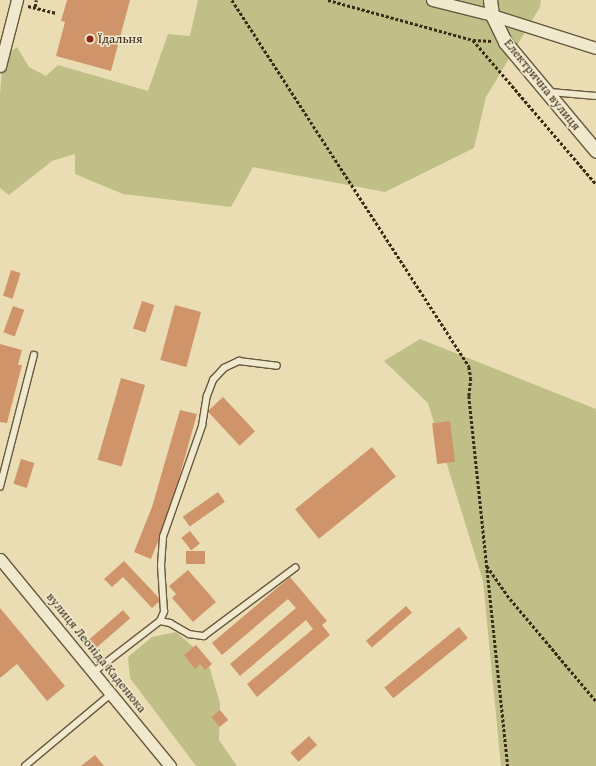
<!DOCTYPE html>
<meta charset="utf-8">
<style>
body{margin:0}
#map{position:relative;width:596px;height:766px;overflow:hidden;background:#eaddb4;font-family:"Gentium Book Plus",serif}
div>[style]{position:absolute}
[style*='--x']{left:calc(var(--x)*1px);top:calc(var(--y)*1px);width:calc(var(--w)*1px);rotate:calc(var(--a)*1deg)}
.green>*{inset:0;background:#bfbf87}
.building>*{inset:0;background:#cf946a;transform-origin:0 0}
.path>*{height:2.5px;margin-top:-1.25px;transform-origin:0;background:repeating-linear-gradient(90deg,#3d2b17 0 3px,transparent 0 5px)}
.roads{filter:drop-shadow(1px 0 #68583e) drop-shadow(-1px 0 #68583e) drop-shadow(0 1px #68583e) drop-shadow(0 -1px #68583e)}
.service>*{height:5.5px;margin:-2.75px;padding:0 2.75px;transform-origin:2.75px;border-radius:2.75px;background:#f1e9ce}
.minor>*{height:11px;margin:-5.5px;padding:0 5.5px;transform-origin:5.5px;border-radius:5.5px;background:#f1e9ce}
.tertiary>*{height:13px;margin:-6.5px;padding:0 6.5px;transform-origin:6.5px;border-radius:6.5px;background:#f1e9ce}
.dots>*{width:11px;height:11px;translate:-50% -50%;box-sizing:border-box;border:2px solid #f1e9ce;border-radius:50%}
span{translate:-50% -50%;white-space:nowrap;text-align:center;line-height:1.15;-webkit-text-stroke:3px #f1e9ce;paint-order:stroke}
.poi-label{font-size:13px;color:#3d2b17}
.left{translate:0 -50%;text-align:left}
.street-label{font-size:13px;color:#3d2b17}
</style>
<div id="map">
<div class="green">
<div style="clip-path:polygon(198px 0,541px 0,540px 7px,486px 97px,474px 148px,385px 192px,253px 167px,231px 207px,123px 194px,75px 174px,75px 154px,52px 161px,9px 195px,0 188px,0 95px,3px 58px,17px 47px,29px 67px,46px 76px,58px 65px,148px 91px,168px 34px,190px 36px)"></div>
<div style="clip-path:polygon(420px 339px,596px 409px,596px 766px,501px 766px,483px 581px,428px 403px,384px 361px)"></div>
<div style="clip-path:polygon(176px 632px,207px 659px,220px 703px,219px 740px,237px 766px,196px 766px,130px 678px,128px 657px,152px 637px)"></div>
</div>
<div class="building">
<div style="clip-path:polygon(67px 0,130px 0,111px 71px,56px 56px,65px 22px,61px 21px)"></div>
<div style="left:11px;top:270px;width:10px;height:27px;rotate:17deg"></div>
<div style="left:142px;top:301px;width:13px;height:29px;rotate:18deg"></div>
<div style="left:175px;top:305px;width:27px;height:57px;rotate:15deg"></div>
<div style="left:13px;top:306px;width:12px;height:28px;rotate:20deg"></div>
<div style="clip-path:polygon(0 344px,22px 350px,18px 365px,22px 365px,7px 423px,0 422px)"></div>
<div style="left:121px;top:378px;width:25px;height:85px;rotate:16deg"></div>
<div style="left:223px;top:397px;width:47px;height:21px;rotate:47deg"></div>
<div style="clip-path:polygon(180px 410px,197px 414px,169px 514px,151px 559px,134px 552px,152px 507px)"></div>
<div style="left:450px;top:421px;width:41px;height:18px;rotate:83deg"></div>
<div style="left:372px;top:447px;width:38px;height:99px;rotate:51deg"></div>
<div style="left:21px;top:459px;width:14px;height:26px;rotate:17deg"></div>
<div style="left:218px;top:492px;width:12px;height:43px;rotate:55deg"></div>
<div style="left:190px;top:531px;width:16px;height:11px;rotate:52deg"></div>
<div style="left:205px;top:551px;width:13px;height:19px;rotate:90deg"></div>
<div style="clip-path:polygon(124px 561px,161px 600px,152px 608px,123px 577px,112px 587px,104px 579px)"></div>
<div style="clip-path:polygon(188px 570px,216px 602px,193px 622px,172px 598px,176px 594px,169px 586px)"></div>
<div style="clip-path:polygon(290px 577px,327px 621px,322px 625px,330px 635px,257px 697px,247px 684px,313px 629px,306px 620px,240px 676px,230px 664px,296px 608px,288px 599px,222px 655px,212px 643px)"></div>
<div style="left:406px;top:606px;width:9px;height:53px;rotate:49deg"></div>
<div style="clip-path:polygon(0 608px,65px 686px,47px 701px,17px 664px,0 678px)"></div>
<div style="left:123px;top:610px;width:11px;height:46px;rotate:49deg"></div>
<div style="left:459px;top:627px;width:14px;height:96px;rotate:51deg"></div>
<div style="clip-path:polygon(196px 645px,212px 664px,205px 670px,200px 664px,195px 669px,184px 655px)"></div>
<div style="left:220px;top:710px;width:13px;height:11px;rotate:51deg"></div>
<div style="left:309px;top:736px;width:12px;height:25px;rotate:48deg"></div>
<div style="clip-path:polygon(95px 755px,104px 766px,81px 766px)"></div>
</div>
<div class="path">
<div style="--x:232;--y:0;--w:437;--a:57.1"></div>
<div style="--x:469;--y:367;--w:11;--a:80"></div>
<div style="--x:471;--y:378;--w:18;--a:96"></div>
<div style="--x:469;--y:396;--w:372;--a:84"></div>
<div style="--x:328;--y:0;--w:150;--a:15.4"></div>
<div style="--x:473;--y:40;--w:19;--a:3"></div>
<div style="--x:28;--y:6;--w:29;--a:14"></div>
<div style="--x:35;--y:7;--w:7;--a:-82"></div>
<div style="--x:473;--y:40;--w:189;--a:49.5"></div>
<div style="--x:487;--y:566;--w:35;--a:55"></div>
<div style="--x:507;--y:595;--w:138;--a:50"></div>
</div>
<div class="roads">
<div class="service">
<div style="--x:550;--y:92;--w:46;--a:5"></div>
<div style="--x:0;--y:487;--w:136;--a:-75.6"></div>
<div style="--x:160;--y:621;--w:10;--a:11"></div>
<div style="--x:170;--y:623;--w:22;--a:30"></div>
<div style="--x:189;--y:634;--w:15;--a:8"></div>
<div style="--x:204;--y:636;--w:114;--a:-36.8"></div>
<div style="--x:94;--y:672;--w:83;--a:-37.7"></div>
<div style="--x:160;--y:621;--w:10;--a:-66"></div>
<div style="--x:164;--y:612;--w:46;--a:-93.7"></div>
<div style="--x:161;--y:566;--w:29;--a:-86"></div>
<div style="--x:163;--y:537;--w:118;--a:-70.6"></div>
<div style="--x:202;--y:426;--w:30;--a:-81"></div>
<div style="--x:207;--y:396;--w:17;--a:-69"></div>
<div style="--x:213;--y:380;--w:16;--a:-47"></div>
<div style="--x:224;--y:368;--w:17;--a:-25"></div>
<div style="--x:239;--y:361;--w:38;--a:7"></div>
<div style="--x:25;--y:766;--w:112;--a:-39.9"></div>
</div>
<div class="minor">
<div style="--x:432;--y:0;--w:62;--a:14"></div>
<div style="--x:492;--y:15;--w:109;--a:17.6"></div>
<div style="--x:0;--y:66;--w:68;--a:-75.6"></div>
<div style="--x:0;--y:559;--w:268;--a:50.6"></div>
</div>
<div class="tertiary">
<div style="--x:490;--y:0;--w:15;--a:82"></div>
<div style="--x:492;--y:15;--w:30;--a:64"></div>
<div style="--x:505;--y:42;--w:142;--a:50.1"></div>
</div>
</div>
<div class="dots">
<div style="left:90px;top:39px;background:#8f2418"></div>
</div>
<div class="poi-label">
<span class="left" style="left:98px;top:39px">Їдальня</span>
</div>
<div class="street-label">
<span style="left:542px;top:85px;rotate:51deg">Електрична вулиця</span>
<span style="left:96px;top:653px;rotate:51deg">вулиця Леоніда Каденюка</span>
</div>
</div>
